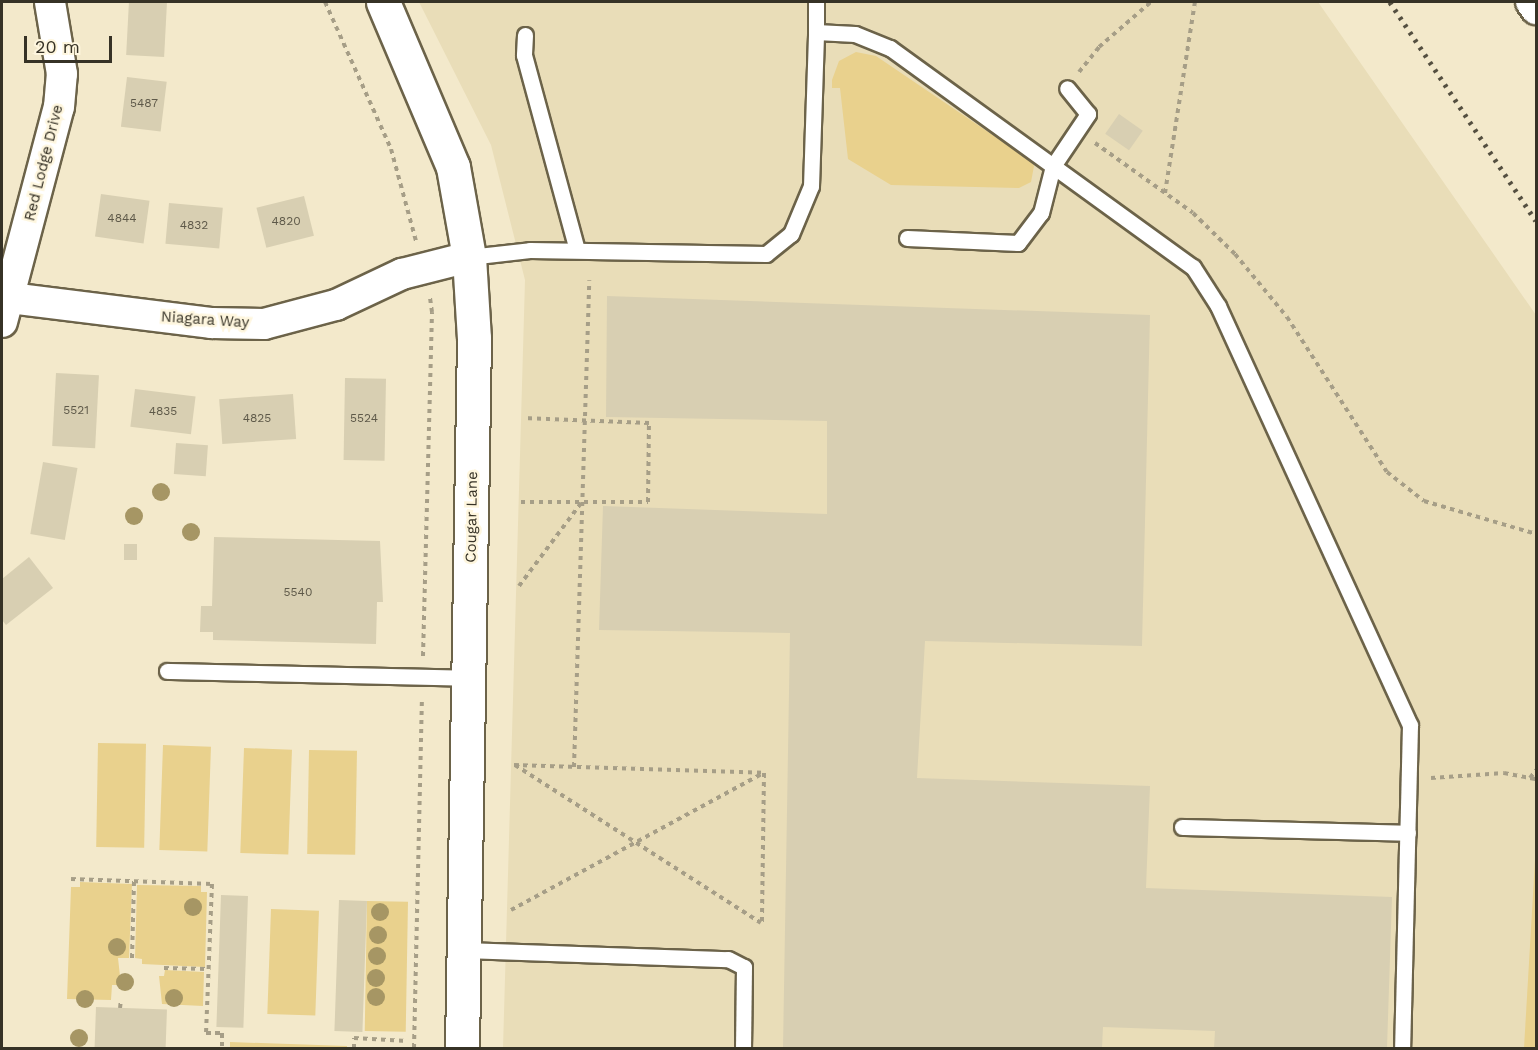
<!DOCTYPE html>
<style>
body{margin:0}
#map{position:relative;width:1538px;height:1050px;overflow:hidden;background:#f3e9cb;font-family:"Work Sans",sans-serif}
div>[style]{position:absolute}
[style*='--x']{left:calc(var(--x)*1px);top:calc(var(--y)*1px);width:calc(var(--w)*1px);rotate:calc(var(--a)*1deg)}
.built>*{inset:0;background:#e9ddb8}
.green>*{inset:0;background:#e9d18d;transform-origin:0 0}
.building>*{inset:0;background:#d8cfb2;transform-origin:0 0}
.path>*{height:4px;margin-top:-2px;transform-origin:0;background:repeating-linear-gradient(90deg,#a69e87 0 4.5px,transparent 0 9px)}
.roads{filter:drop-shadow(2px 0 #6c6349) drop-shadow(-2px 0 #6c6349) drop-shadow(0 2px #6c6349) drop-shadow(0 -2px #6c6349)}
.lane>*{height:15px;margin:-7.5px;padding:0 7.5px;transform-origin:7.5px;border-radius:7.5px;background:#fff}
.street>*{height:30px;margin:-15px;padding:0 15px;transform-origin:15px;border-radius:15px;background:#fff}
.secondary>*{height:33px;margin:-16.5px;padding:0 16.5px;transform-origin:16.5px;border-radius:16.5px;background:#fff}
.rail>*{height:4.5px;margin-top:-2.25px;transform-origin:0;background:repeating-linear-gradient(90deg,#544f40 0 3px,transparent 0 9px)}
.trees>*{width:18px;height:18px;margin:-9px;border-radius:50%;background:#a69664}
span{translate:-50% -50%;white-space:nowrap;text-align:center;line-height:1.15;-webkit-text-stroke:5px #fef6de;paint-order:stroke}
.number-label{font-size:12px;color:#5e5949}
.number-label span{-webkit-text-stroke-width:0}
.street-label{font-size:15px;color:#363226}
.frame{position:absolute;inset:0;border:3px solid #363226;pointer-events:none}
.scale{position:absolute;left:24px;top:36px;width:88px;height:27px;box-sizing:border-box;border:3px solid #363226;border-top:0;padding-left:8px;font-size:18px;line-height:21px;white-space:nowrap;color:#363226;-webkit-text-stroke:4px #fef6de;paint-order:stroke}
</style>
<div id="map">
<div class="built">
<div style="clip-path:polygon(419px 2px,1318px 2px,1536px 315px,1536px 1048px,503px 1048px,525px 280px,491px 145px)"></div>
</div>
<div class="green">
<div style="clip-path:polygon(856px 52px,876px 56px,1031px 161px,1034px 166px,1031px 182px,1019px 188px,891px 185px,848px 159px,840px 88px,832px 88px,832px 80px,839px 61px)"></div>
<div style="left:98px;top:743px;width:48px;height:104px;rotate:1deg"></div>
<div style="left:163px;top:745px;width:48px;height:105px;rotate:2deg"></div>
<div style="left:244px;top:748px;width:48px;height:105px;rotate:2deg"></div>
<div style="left:309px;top:750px;width:48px;height:104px;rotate:1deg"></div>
<div style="clip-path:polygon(1536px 843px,1536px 1048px,1524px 1048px)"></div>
<div style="clip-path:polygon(80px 882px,132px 884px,129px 958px,118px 958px,121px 985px,112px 985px,111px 1000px,67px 999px,71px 887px,80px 887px)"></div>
<div style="clip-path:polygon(137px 885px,201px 886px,201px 892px,207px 892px,205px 967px,142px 964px,142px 959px,135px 958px)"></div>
<div style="left:367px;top:901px;width:41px;height:130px;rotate:1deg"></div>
<div style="left:271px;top:909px;width:48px;height:105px;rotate:2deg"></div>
<div style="clip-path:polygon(165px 970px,204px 972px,203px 1006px,162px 1004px,159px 976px,164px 976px)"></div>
<div style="clip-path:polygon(230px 1042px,347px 1046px,347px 1048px,230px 1048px)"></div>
</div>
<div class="building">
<div style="left:167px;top:2px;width:55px;height:38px;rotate:93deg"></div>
<div style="left:127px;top:77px;width:40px;height:50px;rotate:7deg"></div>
<div style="left:1119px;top:114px;width:29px;height:24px;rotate:35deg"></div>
<div style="left:101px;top:194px;width:49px;height:43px;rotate:8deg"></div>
<div style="left:304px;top:196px;width:41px;height:49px;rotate:76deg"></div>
<div style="left:169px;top:203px;width:54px;height:41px;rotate:5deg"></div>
<div style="clip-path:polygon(607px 296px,1150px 315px,1142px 646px,925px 641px,917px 778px,1150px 786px,1146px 888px,1392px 897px,1387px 1048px,1214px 1048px,1215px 1031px,1103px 1027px,1102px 1048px,783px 1048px,790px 633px,599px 630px,603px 506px,827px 514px,827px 421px,606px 417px)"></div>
<div style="left:56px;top:373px;width:43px;height:73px;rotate:3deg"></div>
<div style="left:345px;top:378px;width:41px;height:82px;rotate:1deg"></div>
<div style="left:135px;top:389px;width:61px;height:38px;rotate:7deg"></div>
<div style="left:293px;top:394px;width:45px;height:74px;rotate:86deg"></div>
<div style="left:176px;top:443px;width:32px;height:31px;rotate:4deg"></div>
<div style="left:43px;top:462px;width:35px;height:73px;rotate:10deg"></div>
<div style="clip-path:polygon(214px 537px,380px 541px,383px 602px,377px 602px,376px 644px,213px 640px,213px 632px,200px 632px,201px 606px,212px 606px)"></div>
<div style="left:124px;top:544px;width:13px;height:16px"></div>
<div style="clip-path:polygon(29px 557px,53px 588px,6px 625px,2px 620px,2px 579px)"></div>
<div style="left:221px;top:895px;width:27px;height:132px;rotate:2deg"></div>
<div style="left:339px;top:900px;width:28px;height:131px;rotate:2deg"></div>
<div style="left:96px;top:1007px;width:71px;height:40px;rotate:2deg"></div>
</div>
<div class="path">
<div style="--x:325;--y:2;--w:161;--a:65.8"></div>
<div style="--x:391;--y:149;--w:95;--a:74.8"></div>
<div style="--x:1079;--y:72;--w:32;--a:-51"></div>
<div style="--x:1099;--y:47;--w:69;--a:-40.9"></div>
<div style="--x:1095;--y:143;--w:120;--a:35.5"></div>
<div style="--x:1193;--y:213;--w:59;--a:44.3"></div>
<div style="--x:1235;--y:254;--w:82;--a:50.5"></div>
<div style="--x:1287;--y:317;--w:184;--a:57.2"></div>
<div style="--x:1387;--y:472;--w:47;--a:38.1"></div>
<div style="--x:1424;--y:501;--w:117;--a:16.4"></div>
<div style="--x:1165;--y:193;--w:193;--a:-81.1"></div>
<div style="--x:521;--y:502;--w:127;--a:0"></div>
<div style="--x:648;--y:502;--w:79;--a:-89.3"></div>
<div style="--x:649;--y:423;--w:126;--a:-177.7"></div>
<div style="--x:519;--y:586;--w:104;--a:-53.2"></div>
<div style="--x:423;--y:656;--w:344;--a:-88.5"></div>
<div style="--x:432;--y:312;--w:14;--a:-98"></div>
<div style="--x:514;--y:765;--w:250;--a:1.8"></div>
<div style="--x:764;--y:773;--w:150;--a:90.8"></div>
<div style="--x:515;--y:765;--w:292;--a:32.7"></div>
<div style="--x:574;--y:767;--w:487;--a:-88.2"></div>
<div style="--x:1431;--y:778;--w:73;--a:-3.9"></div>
<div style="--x:1504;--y:773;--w:33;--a:11"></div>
<div style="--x:1530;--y:778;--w:10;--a:-53"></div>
<div style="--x:71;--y:879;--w:141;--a:2"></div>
<div style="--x:212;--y:884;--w:149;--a:92.3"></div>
<div style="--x:206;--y:1033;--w:16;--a:0"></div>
<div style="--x:222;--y:1033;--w:15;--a:90"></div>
<div style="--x:511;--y:910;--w:287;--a:-28.5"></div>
<div style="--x:132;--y:958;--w:77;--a:-88.5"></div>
<div style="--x:164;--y:968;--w:44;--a:1.3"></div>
<div style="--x:120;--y:1008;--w:8;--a:-83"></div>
<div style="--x:354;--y:1048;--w:10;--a:-90"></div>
<div style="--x:354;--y:1038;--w:53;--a:3.2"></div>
<div style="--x:414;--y:1048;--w:348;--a:-88.7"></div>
</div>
<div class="roads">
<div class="lane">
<div style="--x:816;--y:2;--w:30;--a:90"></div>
<div style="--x:525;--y:35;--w:20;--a:93"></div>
<div style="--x:524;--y:55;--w:202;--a:74.8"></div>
<div style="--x:907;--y:238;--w:111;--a:2.6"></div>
<div style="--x:1018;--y:243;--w:38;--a:-53"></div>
<div style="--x:1041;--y:213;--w:49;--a:-75.7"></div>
<div style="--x:1053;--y:166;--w:63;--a:-56.1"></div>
<div style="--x:1088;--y:114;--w:33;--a:-129"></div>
<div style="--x:469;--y:257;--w:61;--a:-6.5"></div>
<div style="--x:530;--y:250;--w:236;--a:1"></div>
<div style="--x:766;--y:254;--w:32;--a:-39"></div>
<div style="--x:791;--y:234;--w:52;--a:-67.4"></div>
<div style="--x:811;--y:186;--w:154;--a:-88.1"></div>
<div style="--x:816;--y:32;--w:39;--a:3"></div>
<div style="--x:855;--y:34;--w:38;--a:22"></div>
<div style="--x:890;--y:48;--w:374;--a:35.9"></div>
<div style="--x:1193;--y:267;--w:46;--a:57.3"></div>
<div style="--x:1218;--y:306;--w:461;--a:65.4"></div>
<div style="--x:1410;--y:725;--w:323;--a:91.4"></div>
<div style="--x:167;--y:671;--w:303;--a:1.3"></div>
<div style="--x:1182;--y:827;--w:226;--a:1.5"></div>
<div style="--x:464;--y:950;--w:264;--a:2"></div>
<div style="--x:728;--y:959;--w:18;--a:27"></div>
<div style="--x:744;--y:967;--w:81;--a:90.7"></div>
</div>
<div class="street">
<div style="--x:1531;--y:2;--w:9;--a:54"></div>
<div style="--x:2;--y:297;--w:212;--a:7.1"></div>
<div style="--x:212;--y:323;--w:52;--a:1.1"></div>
<div style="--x:264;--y:324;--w:74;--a:-14.8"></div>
<div style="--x:336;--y:305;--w:73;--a:-25.2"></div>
<div style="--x:402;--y:274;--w:69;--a:-14.2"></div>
<div style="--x:2;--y:322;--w:222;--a:-75.2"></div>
<div style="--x:59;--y:107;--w:33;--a:-85"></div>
<div style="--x:62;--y:74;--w:73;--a:-99.5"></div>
</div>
<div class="secondary">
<div style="--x:383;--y:2;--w:179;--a:67"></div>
<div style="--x:453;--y:167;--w:91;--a:79.9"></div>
<div style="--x:469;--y:257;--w:81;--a:86.5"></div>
<div style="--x:474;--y:338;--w:710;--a:90.97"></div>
</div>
</div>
<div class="rail">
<div style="--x:1390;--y:2;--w:263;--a:56.3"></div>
</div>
<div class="trees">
<div style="left:161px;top:492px"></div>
<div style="left:134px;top:516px"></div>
<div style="left:191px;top:532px"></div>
<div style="left:193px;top:907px"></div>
<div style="left:380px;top:912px"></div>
<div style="left:378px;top:935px"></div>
<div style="left:117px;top:947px"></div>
<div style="left:377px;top:956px"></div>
<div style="left:376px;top:978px"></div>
<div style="left:125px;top:982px"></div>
<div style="left:376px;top:997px"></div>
<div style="left:174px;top:998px"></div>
<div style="left:85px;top:999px"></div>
<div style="left:79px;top:1038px"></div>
</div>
<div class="number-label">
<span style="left:144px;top:104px">5487</span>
<span style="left:122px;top:219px">4844</span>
<span style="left:286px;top:222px">4820</span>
<span style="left:194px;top:226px">4832</span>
<span style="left:76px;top:411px">5521</span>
<span style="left:163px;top:412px">4835</span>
<span style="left:257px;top:419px">4825</span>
<span style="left:364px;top:419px">5524</span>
<span style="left:298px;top:593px">5540</span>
</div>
<div class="street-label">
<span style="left:44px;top:163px;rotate:-76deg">Red Lodge Drive</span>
<span style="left:205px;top:320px;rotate:4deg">Niagara Way</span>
<span style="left:472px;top:517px;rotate:-89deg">Cougar Lane</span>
</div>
<div class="frame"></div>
<div class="scale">20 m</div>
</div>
